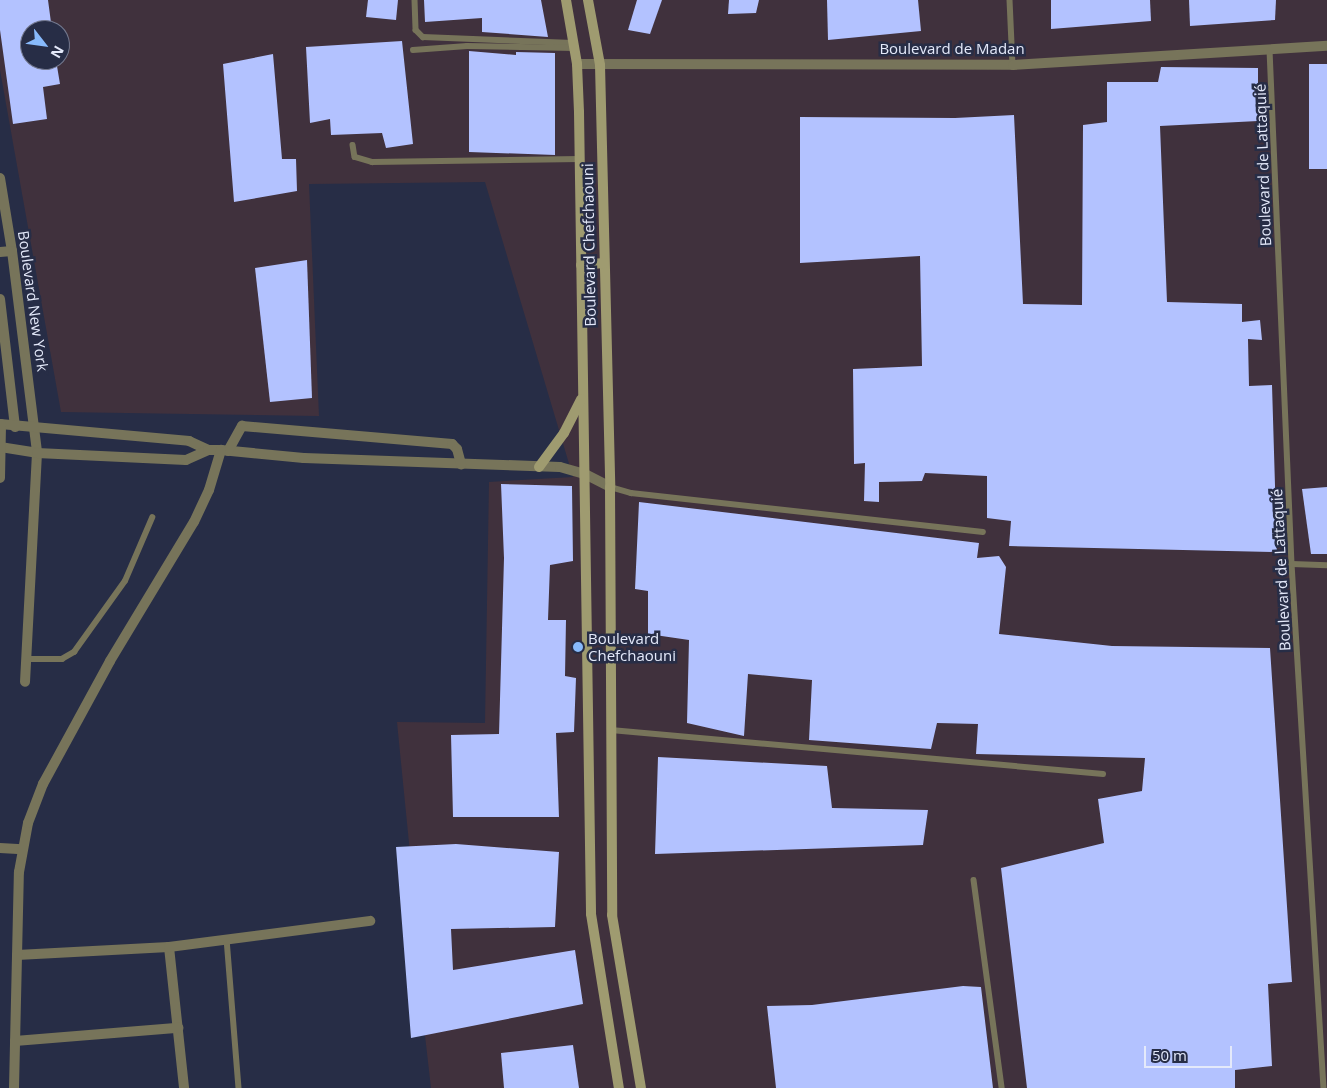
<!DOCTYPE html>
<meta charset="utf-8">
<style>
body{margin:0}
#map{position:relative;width:1327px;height:1088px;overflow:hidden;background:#272d46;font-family:"Open Sans",sans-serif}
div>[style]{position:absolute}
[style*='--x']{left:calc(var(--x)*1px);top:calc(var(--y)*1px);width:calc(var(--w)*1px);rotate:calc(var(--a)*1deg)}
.industrial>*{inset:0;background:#40313d}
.building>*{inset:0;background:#b3c2ff;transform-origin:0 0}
.lane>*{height:5.5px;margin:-2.75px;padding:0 2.75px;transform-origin:2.75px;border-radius:2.75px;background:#77745a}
.street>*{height:10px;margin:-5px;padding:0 5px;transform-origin:5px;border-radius:5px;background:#77745a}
.secondary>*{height:10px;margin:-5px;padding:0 5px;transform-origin:5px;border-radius:5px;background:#9f9b70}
.dots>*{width:14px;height:14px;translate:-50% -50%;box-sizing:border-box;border:2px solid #272d46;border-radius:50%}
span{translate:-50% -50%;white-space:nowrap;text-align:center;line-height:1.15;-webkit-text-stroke:5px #272d46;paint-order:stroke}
.street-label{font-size:15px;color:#e4e9fa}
.poi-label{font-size:15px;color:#e4e9fa}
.left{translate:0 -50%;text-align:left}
.north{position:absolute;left:20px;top:20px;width:50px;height:50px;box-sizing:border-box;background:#272d46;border:1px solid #73788e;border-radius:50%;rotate:120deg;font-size:14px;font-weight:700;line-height:20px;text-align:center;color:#e4e9fa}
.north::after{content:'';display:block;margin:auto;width:18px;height:22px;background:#88bafc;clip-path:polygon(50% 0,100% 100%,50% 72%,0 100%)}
.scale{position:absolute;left:1144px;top:1046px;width:88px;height:22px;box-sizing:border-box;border:2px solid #e4e9fa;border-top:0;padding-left:6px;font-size:15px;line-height:18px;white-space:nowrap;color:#e4e9fa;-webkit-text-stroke:4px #272d46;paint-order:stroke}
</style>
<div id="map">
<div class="industrial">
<div style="clip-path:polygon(evenodd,0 0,1327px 0,1327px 1088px,431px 1088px,410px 904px,410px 853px,397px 722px,485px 723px,489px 482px,573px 477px,485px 182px,309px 184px,319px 416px,61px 412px,0 70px,0 0,30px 30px,60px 30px,60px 60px,30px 60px,30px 30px)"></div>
</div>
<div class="building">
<div style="clip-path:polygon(0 0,48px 0,52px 30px,30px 30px,30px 60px,56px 60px,60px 84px,43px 87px,47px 119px,13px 124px,0 30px)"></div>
<div style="clip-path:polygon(368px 0,398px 0,396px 20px,366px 17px)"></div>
<div style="clip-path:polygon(424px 0,541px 0,548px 37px,482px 32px,482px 18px,425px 22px)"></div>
<div style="clip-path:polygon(637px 0,662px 0,650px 34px,628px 30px)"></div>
<div style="clip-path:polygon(729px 0,759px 0,756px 13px,728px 14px)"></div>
<div style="clip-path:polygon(827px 0,918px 0,921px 31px,828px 40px)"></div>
<div style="clip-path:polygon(1051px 0,1150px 0,1151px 21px,1051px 29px)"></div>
<div style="clip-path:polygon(1189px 0,1276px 0,1275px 20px,1190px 26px)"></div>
<div style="clip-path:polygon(402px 41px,413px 144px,386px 148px,382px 133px,331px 135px,330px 119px,310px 123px,306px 47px)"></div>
<div style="clip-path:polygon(469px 51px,516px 55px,516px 52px,555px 53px,555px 155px,469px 152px)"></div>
<div style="clip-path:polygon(273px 54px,282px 159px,296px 159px,297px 191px,234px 202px,223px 64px)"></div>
<div style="left:1309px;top:64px;width:18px;height:105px"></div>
<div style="clip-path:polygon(1161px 67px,1258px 68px,1258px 121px,1160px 126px,1167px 302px,1242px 304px,1242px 322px,1260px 320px,1262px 340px,1248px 339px,1249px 386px,1272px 385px,1277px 552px,1009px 546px,1011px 521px,987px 518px,987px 476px,925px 473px,922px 481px,879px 482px,879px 502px,864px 501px,865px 463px,854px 464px,853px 369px,922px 366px,920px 256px,800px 263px,800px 117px,955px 118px,1014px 115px,1023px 304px,1082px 305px,1083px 125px,1107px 122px,1107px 82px,1158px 82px)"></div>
<div style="clip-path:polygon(307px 260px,312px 398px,270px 402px,255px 268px)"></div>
<div style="clip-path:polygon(501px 484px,572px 486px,573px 561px,550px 565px,548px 620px,566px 620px,565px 676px,576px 678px,574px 732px,556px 733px,559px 817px,453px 817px,451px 735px,499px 734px,504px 558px)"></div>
<div style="clip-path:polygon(1327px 487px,1327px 554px,1311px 554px,1302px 489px)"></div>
<div style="clip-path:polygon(639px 502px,979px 543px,977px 558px,999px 556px,1006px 567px,999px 634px,1112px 646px,1270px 648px,1292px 982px,1268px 984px,1272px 1066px,1235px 1070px,1235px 1088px,1027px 1088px,1001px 868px,1104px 843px,1098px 799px,1142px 791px,1145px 758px,976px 754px,978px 724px,937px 723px,931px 749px,809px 740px,812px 680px,748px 674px,744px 736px,687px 723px,689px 640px,648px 634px,648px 591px,635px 589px)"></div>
<div style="clip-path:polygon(658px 757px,827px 766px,832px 808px,928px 810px,923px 845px,655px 854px)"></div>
<div style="clip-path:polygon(456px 844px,559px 852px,555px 927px,451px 929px,453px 970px,575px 950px,583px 1004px,411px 1038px,396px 847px)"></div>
<div style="clip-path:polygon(963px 986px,981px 987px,993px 1088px,776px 1088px,767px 1006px,812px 1005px)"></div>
<div style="clip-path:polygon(573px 1045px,579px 1088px,504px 1088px,501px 1053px)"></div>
</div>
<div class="lane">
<div style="--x:415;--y:0;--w:30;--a:88"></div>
<div style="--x:416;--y:30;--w:10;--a:45"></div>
<div style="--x:423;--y:37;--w:150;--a:2.3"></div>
<div style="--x:1010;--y:0;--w:65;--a:87.4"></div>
<div style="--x:413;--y:50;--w:54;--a:-4.2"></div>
<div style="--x:467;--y:46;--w:107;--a:1.1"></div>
<div style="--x:1270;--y:50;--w:514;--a:87.55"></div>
<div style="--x:1292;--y:564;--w:525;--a:86.51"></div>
<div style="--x:353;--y:145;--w:12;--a:81"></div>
<div style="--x:355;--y:157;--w:18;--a:16"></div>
<div style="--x:372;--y:162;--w:208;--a:-0.8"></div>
<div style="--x:610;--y:487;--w:22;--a:16"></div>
<div style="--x:631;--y:493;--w:354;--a:6.3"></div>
<div style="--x:1292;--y:564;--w:35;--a:2"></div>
<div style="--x:25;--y:659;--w:37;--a:0"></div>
<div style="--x:62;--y:659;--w:14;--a:-30"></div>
<div style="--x:74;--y:652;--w:87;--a:-54.3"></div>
<div style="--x:125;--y:581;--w:69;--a:-66.8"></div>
<div style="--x:611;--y:730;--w:494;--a:5.1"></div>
<div style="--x:974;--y:880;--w:210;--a:82.3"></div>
<div style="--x:227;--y:939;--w:149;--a:85.4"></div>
</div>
<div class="street">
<div style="--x:577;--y:64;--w:436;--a:0.1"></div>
<div style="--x:1013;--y:65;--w:315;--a:-3.5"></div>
<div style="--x:0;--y:178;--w:74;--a:80.7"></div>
<div style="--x:12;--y:251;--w:204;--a:82.9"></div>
<div style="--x:37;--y:453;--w:229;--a:93"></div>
<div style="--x:0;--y:252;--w:12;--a:-5"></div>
<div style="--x:0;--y:299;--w:129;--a:83.3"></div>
<div style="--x:0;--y:424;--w:190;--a:5.1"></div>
<div style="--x:189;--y:441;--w:21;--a:25"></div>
<div style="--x:0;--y:447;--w:37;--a:9"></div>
<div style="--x:37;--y:453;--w:149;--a:2.7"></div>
<div style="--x:186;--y:460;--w:24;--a:-24"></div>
<div style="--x:208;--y:450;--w:13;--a:0"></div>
<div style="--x:221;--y:450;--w:83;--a:5.5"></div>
<div style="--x:304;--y:458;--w:256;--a:2"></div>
<div style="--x:560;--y:467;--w:26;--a:16"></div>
<div style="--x:585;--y:474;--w:28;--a:27"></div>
<div style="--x:228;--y:451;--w:29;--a:-61"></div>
<div style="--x:242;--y:426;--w:211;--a:4.9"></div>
<div style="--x:452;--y:444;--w:7;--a:45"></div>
<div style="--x:457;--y:449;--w:16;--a:75"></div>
<div style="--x:0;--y:478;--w:54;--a:-88.9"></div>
<div style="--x:0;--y:848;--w:22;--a:3"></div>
<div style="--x:169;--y:947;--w:142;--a:83.9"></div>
<div style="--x:17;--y:955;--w:152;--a:-3"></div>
<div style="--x:169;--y:947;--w:203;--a:-7.4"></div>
<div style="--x:15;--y:1041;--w:164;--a:-4.6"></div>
<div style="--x:14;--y:1088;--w:216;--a:-88.7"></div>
<div style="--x:19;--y:872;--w:50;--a:-79.6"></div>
<div style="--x:28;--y:823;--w:42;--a:-69"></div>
<div style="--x:43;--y:784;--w:140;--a:-61.4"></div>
<div style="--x:110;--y:661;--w:162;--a:-58.9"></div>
<div style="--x:194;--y:522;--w:35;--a:-65"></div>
<div style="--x:209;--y:490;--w:42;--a:-73.3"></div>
</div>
<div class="secondary">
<div style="--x:566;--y:0;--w:65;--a:80.2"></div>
<div style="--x:577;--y:64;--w:48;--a:87.6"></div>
<div style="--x:579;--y:112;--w:802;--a:89.14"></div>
<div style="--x:591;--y:914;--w:176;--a:80.9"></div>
<div style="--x:588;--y:0;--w:66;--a:79.5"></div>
<div style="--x:600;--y:65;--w:422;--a:88.6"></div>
<div style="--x:610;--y:487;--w:428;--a:89.7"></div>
<div style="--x:612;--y:915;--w:175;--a:80.5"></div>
<div style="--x:581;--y:265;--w:23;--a:-5"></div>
<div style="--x:539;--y:467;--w:42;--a:-53.7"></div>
<div style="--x:564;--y:433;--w:38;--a:-63"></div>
</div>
<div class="dots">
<div style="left:578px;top:647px;background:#88bafc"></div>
</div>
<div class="street-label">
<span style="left:952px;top:49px">Boulevard de Madan</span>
<span style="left:1263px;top:165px;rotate:-92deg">Boulevard de Lattaquié</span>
<span style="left:589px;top:245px;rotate:-91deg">Boulevard Chefchaouni</span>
<span style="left:33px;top:301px;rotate:82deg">Boulevard New York</span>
<span style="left:1281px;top:570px;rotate:-93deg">Boulevard de Lattaquié</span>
</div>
<div class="poi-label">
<span class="left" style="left:588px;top:647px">Boulevard<br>Chefchaouni</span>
</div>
<div class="north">N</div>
<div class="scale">50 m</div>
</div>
